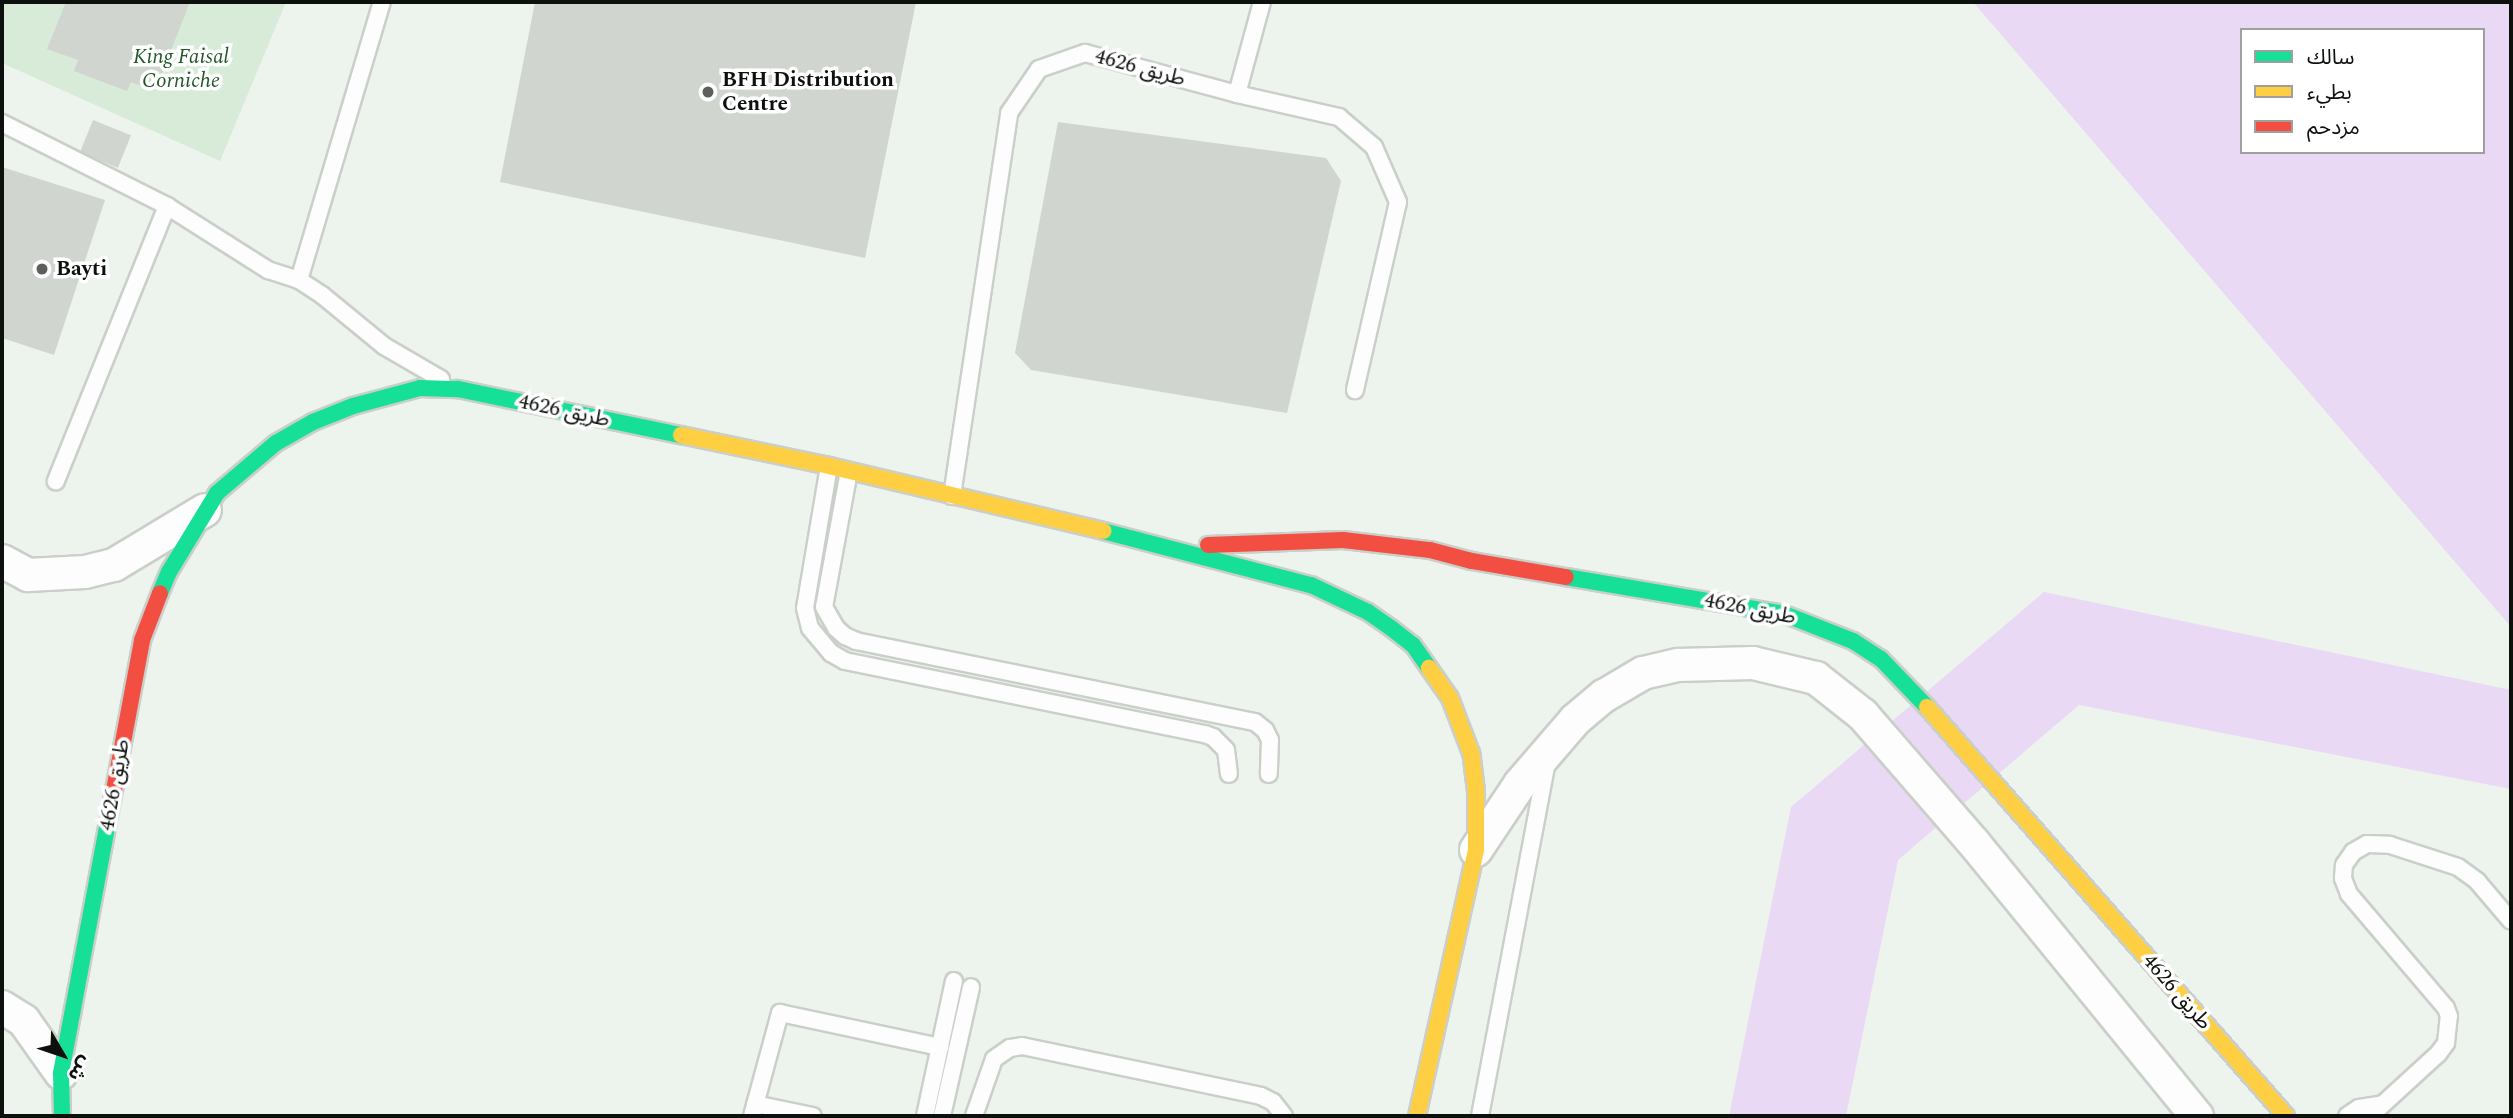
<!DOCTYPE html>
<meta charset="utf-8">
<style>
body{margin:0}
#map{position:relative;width:2513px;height:1118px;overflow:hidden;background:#edf3ed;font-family:Spectral,"Noto Sans Arabic",serif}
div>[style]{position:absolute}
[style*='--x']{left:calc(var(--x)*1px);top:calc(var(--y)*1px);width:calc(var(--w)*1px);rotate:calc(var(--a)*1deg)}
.green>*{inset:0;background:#d7ebd8}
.water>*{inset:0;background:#ead9f5}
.building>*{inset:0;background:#d0d5d0;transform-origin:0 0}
.roads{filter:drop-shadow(2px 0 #cacfca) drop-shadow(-2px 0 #cacfca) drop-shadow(0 2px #cacfca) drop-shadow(0 -2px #cacfca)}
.lane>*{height:16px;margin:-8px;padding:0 8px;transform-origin:8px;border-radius:8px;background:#fcfdfc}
.street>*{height:32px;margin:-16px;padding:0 16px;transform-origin:16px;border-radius:16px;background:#fcfdfc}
.fast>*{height:16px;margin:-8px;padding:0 8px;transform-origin:8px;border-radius:8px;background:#16e098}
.slow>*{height:16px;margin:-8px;padding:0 8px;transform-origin:8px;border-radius:8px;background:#ffcf43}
.jam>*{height:16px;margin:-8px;padding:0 8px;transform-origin:8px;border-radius:8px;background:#f24e42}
.dots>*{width:19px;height:19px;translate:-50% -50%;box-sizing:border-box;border:4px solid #fff;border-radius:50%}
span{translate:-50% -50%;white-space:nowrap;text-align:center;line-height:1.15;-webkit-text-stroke:7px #fff;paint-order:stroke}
.park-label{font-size:21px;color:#22582a;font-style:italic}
.street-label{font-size:21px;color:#0d110e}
.poi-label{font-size:21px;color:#0d110e;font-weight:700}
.left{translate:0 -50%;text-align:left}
.frame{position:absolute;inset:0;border:4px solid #0d110e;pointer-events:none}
.legend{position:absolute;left:2240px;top:28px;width:245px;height:126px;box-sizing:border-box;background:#fff;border:2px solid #9ea09f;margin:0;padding:9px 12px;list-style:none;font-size:21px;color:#0d110e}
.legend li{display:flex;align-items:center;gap:14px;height:35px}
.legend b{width:35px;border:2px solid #9ea09f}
.north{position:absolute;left:28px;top:1020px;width:70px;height:70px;-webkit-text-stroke:5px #fff;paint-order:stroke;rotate:129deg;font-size:19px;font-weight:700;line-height:28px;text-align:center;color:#0d110e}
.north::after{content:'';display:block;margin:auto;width:24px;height:32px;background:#0d110e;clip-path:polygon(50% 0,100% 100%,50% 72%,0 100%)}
</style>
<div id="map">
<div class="green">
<div style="clip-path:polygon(2px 2px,286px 2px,220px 161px,2px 63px)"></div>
</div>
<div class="water">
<div style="clip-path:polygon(evenodd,1973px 2px,2511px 2px,2511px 627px,1973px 2px,2242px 30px,2483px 30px,2483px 152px,2242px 152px,2242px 30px)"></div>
<div style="clip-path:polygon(2044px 592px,2511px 690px,2511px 789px,2079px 705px,1898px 860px,1846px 1116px,1729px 1116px,1791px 807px)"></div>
</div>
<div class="building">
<div style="clip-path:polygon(66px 2px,190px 2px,155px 91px,131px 82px,127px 91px,74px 71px,78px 60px,47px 49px)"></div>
<div style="clip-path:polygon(535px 2px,916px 2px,865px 258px,500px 182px)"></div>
<div style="left:93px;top:120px;width:41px;height:35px;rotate:22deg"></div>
<div style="clip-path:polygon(1058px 122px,1326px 158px,1341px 181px,1287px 413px,1031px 370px,1015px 353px)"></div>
<div style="clip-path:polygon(2px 167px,105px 200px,54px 355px,2px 338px)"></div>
</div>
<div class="roads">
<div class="lane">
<div style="--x:1237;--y:94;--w:95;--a:-74.8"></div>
<div style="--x:2;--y:123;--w:185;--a:26.7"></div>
<div style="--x:167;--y:206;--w:297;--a:112"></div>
<div style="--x:167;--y:206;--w:120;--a:32.4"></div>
<div style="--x:268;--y:270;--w:33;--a:18"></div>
<div style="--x:299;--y:280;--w:27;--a:33"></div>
<div style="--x:322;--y:295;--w:80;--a:39.4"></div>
<div style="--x:384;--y:346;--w:66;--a:30.1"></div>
<div style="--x:299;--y:280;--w:290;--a:-73.4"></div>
<div style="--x:829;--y:466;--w:144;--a:99.6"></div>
<div style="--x:805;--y:608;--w:21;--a:76"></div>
<div style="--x:810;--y:628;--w:33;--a:50"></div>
<div style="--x:831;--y:653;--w:16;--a:30"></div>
<div style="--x:845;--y:661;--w:367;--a:11.5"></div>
<div style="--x:1205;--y:734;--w:9;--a:21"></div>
<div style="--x:1213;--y:737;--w:18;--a:45"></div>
<div style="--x:1226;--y:750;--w:24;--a:83"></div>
<div style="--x:849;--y:471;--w:138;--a:100.4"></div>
<div style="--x:824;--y:607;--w:24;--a:60"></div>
<div style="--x:836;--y:628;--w:12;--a:42"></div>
<div style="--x:845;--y:636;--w:12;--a:24"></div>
<div style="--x:856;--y:641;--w:407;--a:11.5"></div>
<div style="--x:1255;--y:722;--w:13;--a:39"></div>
<div style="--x:1265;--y:730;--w:11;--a:63"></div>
<div style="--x:1270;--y:740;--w:34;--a:92"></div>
<div style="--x:952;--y:496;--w:387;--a:-81.5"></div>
<div style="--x:1009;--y:113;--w:53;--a:-55.7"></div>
<div style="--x:1039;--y:69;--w:49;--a:-19.2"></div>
<div style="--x:1085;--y:53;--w:157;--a:15.1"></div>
<div style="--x:1237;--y:94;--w:105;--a:12.7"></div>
<div style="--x:1339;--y:117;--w:46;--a:40.6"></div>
<div style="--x:1374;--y:147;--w:60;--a:66.4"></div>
<div style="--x:1398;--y:202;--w:193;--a:102.9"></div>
<div style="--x:755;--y:1104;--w:59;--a:11.7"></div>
<div style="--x:752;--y:1116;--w:107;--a:-74.8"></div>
<div style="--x:780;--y:1013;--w:164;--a:12"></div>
<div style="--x:925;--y:1116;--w:138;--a:-77.9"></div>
<div style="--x:942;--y:1116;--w:132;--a:-77.3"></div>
<div style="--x:974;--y:1116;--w:60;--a:-70.7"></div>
<div style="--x:994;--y:1059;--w:19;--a:-35"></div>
<div style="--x:1010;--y:1048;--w:12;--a:-9"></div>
<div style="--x:1022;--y:1046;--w:244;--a:11.8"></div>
<div style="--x:1261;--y:1096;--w:13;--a:27"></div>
<div style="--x:1273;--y:1102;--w:18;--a:52"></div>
<div style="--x:1480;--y:1116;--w:361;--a:-79.3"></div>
<div style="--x:2347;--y:1116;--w:14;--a:-34"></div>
<div style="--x:2359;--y:1108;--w:20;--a:-9"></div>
<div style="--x:2370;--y:1116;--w:92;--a:-42.4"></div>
<div style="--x:2438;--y:1054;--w:14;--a:-54"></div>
<div style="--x:2446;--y:1043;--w:27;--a:-84"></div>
<div style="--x:2449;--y:1016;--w:9;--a:-111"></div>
<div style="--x:2446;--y:1008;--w:150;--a:-130.4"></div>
<div style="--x:2349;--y:894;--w:17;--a:-111"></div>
<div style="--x:2343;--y:878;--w:13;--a:-86"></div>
<div style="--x:2344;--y:865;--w:16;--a:-55"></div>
<div style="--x:2353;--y:852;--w:16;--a:-30"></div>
<div style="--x:2367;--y:844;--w:23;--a:2"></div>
<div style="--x:2390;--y:845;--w:71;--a:17.9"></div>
<div style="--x:2458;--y:867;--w:24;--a:36"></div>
<div style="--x:2477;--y:881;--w:52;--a:49.6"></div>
</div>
<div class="street">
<div style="--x:2;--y:561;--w:30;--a:28"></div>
<div style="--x:28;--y:575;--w:57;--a:-3"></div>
<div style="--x:85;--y:572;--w:30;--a:-14"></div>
<div style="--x:114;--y:565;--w:106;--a:-31.1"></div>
<div style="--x:1476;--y:850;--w:79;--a:-56.3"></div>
<div style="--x:1520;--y:784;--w:84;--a:-49.3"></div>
<div style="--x:1575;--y:720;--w:38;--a:-40"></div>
<div style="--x:1604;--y:696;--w:45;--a:-30.5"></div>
<div style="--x:1643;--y:673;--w:36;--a:-13"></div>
<div style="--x:1678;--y:665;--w:75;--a:-1.5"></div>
<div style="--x:1753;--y:663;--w:65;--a:13.4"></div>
<div style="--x:1816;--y:678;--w:60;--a:38.2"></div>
<div style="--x:1863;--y:715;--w:169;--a:49.1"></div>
<div style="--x:1974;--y:843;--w:353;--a:50.8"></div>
<div style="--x:2;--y:1007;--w:26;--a:32"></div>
<div style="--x:24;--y:1021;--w:64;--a:54.6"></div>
</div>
<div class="fast">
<div style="--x:1103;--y:531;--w:215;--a:14.6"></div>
<div style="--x:1311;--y:585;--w:63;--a:25.3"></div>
<div style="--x:1368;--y:612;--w:28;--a:35"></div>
<div style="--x:1391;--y:628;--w:28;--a:38"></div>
<div style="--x:1413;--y:645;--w:28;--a:55"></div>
<div style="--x:1566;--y:577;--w:221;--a:9.6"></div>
<div style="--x:1784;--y:614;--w:74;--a:21.4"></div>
<div style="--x:1853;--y:641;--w:33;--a:33"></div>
<div style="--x:1881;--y:659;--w:66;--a:46.2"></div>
<div style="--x:160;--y:593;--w:23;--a:-67"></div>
<div style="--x:169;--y:572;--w:92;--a:-58.7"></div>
<div style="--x:217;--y:493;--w:77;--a:-40.3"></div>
<div style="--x:276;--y:443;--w:43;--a:-29.6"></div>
<div style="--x:313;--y:422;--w:43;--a:-21.8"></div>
<div style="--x:353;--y:406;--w:69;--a:-15"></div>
<div style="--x:420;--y:388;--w:38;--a:2"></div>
<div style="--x:458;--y:389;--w:228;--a:11.7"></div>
<div style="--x:62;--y:1116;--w:43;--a:-91.3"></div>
<div style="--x:61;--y:1073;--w:277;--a:-79.4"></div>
</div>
<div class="slow">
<div style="--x:681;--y:435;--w:151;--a:11.8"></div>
<div style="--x:829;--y:466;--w:282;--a:13.3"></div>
<div style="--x:1927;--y:707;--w:544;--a:48.72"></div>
<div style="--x:1417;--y:1116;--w:272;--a:-77.5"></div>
<div style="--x:1476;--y:850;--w:59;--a:-90"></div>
<div style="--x:1476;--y:791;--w:38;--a:-97"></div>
<div style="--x:1471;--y:753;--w:59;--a:-110.9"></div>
<div style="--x:1450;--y:698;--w:37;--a:-125"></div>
</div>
<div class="jam">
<div style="--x:1208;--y:545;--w:135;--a:-2.1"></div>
<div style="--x:1343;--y:540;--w:88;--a:6.6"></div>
<div style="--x:1430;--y:550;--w:43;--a:14.7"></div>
<div style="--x:1472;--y:561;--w:95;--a:9.7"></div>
<div style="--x:112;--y:801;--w:164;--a:-79.4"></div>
<div style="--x:142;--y:640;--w:50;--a:-69"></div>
</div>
</div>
<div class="dots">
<div style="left:708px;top:92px;background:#5b605c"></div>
<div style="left:42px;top:269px;background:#5b605c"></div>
</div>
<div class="park-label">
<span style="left:181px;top:69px">King Faisal<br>Corniche</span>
</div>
<div class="street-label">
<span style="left:1140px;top:68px;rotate:15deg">طريق 4626</span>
<span style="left:564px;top:411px;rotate:12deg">طريق 4626</span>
<span style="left:1750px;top:609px;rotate:11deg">طريق 4626</span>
<span style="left:115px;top:785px;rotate:-80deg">طريق 4626</span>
<span style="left:2177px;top:992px;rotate:49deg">طريق 4626</span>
</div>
<div class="poi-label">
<span class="left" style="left:722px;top:92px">BFH Distribution<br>Centre</span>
<span class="left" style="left:56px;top:269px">Bayti</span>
</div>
<div class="frame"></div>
<ul class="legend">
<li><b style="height:9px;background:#16e098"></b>سالك</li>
<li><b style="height:9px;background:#ffcf43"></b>بطيء</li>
<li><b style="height:9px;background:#f24e42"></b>مزدحم</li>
</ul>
<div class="north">ش</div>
</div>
